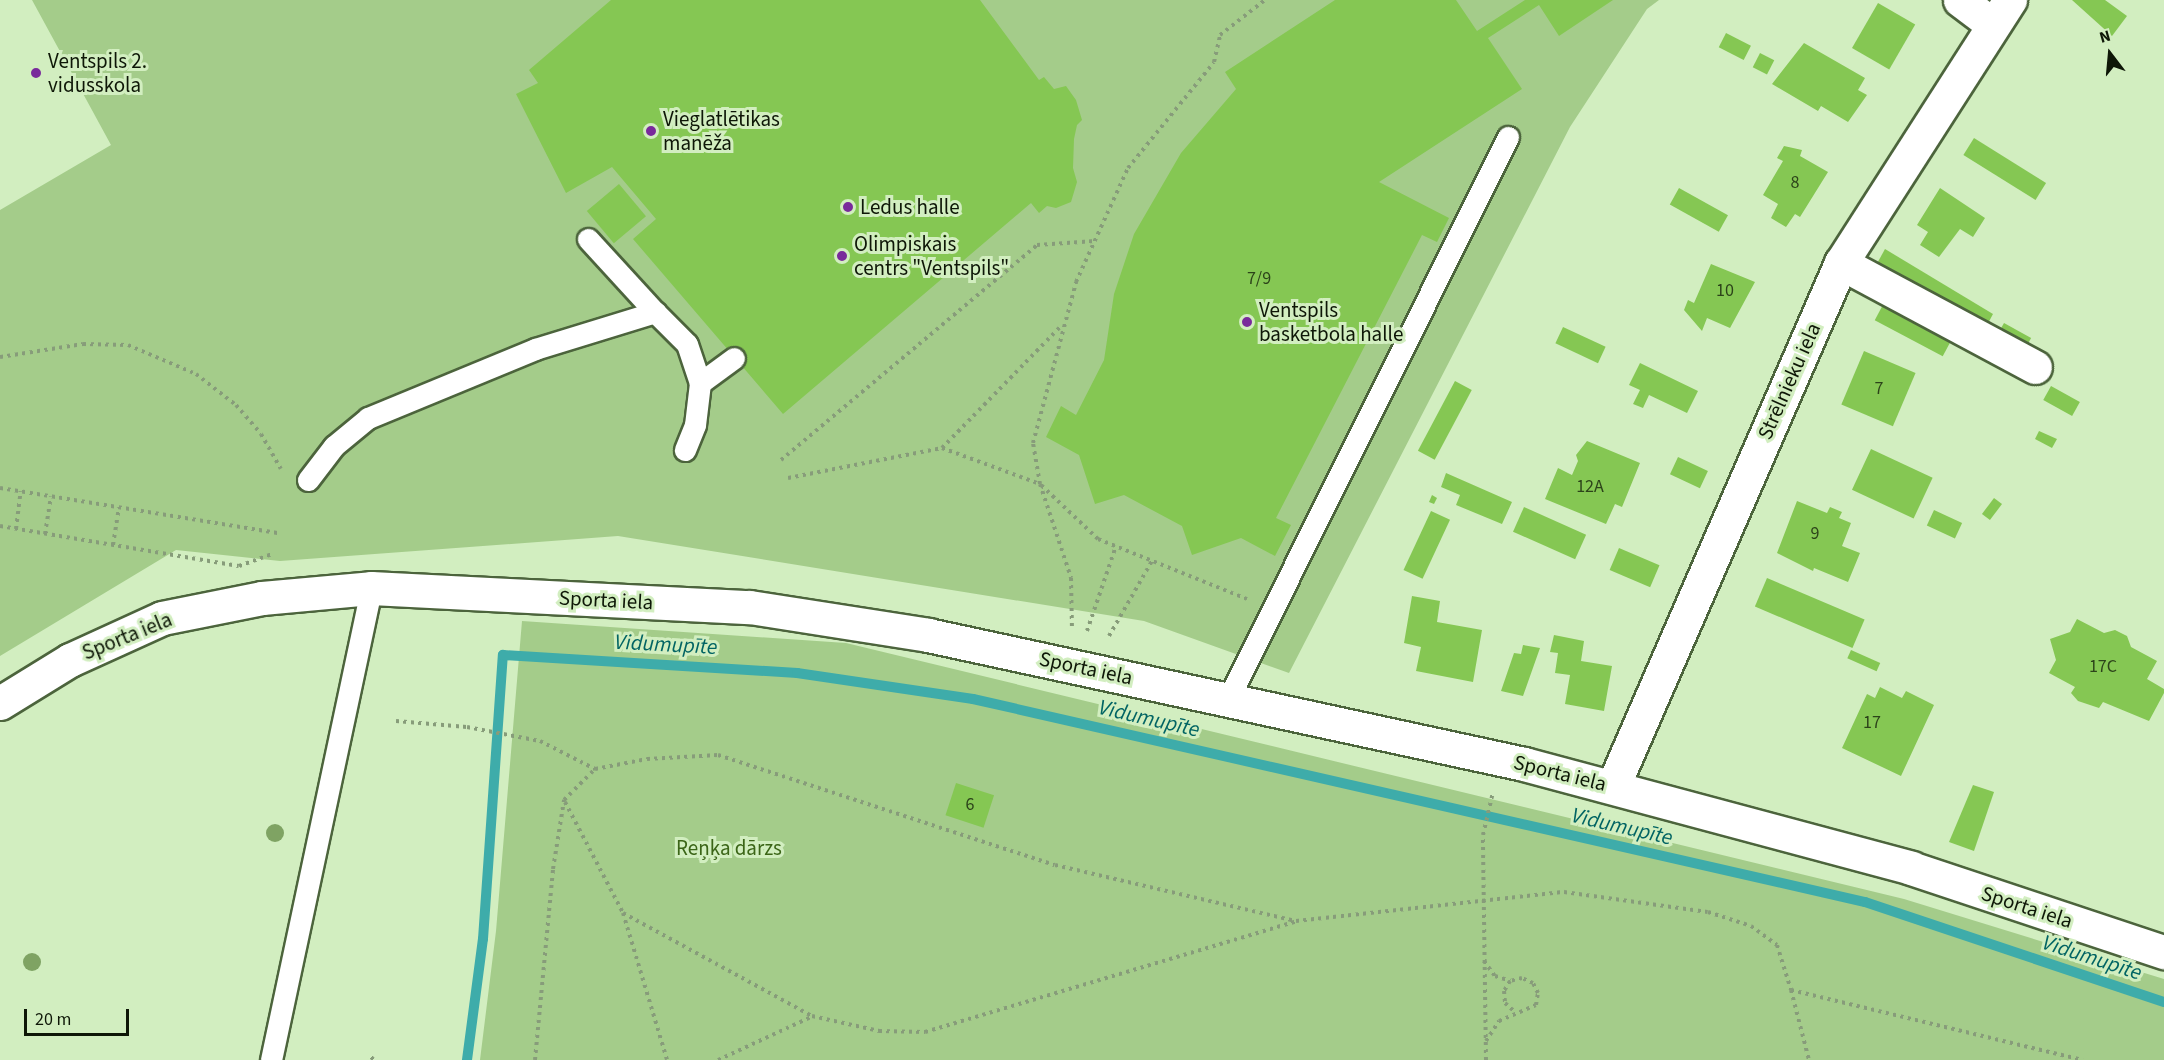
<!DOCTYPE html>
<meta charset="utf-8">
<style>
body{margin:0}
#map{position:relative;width:2164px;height:1060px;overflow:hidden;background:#d2eec0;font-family:"Source Sans 3",sans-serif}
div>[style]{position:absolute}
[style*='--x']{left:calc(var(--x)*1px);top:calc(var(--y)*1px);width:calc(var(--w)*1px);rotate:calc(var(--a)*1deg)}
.green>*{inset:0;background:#a4cc8a}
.stream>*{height:10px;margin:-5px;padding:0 5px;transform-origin:5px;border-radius:5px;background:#3eacaa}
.building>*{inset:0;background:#85c753;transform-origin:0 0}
.path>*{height:4px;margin-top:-2px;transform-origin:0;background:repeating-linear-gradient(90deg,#879c7a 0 3px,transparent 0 7.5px)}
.roads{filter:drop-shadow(2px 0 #4c643c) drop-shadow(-2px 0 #4c643c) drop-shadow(0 2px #4c643c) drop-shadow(0 -2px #4c643c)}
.lane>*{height:21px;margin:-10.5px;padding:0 10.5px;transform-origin:10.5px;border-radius:10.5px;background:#fff}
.street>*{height:33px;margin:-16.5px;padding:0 16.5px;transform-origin:16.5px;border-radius:16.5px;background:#fff}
.secondary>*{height:33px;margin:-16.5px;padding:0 16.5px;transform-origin:16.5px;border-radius:16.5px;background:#fff}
.trees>*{width:18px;height:18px;margin:-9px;border-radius:50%;background:#7fa363}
.dots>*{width:16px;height:16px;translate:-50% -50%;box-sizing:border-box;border:3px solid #d2eec0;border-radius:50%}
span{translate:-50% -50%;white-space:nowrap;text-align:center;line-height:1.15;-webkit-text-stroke:6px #d2eec0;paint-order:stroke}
.number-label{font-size:18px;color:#2c431a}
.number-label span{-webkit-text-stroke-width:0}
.poi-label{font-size:21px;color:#0e1707}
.left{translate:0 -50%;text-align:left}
.street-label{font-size:21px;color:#0e1707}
.park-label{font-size:21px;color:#3b6517}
.water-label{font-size:22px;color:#026463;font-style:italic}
.north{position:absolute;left:2080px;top:24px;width:60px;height:60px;-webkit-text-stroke:4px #d2eec0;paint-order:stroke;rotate:344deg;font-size:16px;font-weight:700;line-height:24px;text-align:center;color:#0e1707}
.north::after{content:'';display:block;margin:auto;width:21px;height:27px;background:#0e1707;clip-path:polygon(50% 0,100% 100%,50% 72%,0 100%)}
.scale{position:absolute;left:24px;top:1009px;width:105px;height:27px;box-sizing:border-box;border:3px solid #0e1707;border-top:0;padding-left:8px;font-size:18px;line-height:21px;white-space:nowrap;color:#0e1707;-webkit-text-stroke:4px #d2eec0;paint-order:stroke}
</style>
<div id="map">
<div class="green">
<div style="clip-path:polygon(32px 0,1659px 0,1647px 9px,1570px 127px,1289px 673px,1144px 621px,618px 536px,280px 561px,176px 550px,0 656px,0 210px,111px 145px)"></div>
<div style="clip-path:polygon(522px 621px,846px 643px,1904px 899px,2164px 979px,2164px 1060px,480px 1060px,496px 931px)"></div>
</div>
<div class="stream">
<div style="--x:467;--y:1060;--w:122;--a:-82.5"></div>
<div style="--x:483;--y:939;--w:285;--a:-86"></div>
<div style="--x:503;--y:655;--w:295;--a:3.5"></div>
<div style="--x:797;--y:673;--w:178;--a:8.4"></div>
<div style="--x:973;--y:699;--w:915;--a:12.82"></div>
<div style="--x:1865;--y:902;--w:315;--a:18.5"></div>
</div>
<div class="building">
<div style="clip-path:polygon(611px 0,980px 0,1039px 80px,1044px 77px,1054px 89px,1066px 86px,1076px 100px,1082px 120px,1077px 125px,1074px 139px,1073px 168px,1077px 182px,1071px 202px,1056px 208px,1047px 206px,1039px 213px,1031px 203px,783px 414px,633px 239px,656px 219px,612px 167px,566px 193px,516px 94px,538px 83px,529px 70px)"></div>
<div style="clip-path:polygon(1335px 0,1456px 0,1477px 31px,1525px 0,1613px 0,1559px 36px,1539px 5px,1488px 38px,1522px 89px,1379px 182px,1449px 218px,1437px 242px,1422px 235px,1276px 518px,1291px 525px,1275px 556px,1241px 538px,1192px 555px,1182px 526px,1124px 495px,1095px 504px,1079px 455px,1046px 437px,1061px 406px,1076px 415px,1104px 360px,1114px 294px,1134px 234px,1181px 153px,1236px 89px,1225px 72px)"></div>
<div style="clip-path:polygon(2072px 0,2105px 0,2127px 16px,2112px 36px)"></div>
<div style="left:1878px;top:3px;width:43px;height:52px;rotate:30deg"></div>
<div style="left:1726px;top:33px;width:28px;height:16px;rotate:27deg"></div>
<div style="clip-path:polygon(1804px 43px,1865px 78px,1858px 90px,1867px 95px,1848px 122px,1821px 106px,1818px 111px,1772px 84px)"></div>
<div style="left:1760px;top:53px;width:16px;height:16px;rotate:27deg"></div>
<div style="left:1974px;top:138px;width:85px;height:20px;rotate:32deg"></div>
<div style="clip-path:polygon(1784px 146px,1802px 150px,1800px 156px,1828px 172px,1800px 217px,1795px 214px,1786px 227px,1771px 218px,1778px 204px,1763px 195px,1783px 161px,1777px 158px)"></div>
<div style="left:619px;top:184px;width:42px;height:42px;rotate:50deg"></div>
<div style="left:1679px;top:188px;width:56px;height:19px;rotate:29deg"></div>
<div style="clip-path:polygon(1940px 188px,1985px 218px,1973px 237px,1960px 229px,1939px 257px,1920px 245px,1928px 232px,1917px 225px)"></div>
<div style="clip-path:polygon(1885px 249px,1993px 314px,1985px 329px,1874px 269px)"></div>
<div style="clip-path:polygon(1711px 264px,1755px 282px,1730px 328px,1707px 318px,1702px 331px,1684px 310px,1688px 300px,1694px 303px)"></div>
<div style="left:1886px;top:299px;width:77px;height:24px;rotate:28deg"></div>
<div style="left:2004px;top:323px;width:31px;height:15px;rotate:29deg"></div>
<div style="left:1563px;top:327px;width:47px;height:18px;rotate:25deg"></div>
<div style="left:1864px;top:351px;width:56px;height:58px;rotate:23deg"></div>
<div style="clip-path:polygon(1640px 363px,1698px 391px,1687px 413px,1649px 395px,1643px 408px,1633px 404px,1640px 390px,1629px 385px)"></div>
<div style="left:1455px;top:381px;width:19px;height:79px;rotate:28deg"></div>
<div style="left:2051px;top:386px;width:33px;height:16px;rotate:29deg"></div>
<div style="clip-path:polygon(2039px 431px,2057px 439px,2052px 448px,2035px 439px)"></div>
<div style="clip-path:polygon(1587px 441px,1640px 463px,1622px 507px,1615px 504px,1606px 524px,1545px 499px,1558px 468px,1572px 475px,1578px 461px,1576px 455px)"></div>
<div style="left:1871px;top:449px;width:68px;height:45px;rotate:25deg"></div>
<div style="left:1678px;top:457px;width:33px;height:19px;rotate:25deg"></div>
<div style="clip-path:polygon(1446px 473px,1512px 502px,1502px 524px,1456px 505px,1460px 495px,1441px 487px)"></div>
<div style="clip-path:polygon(1432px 495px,1437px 498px,1434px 504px,1429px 502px)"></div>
<div style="left:1994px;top:498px;width:10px;height:20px;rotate:37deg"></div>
<div style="clip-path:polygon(1797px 501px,1827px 513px,1830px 507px,1842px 512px,1839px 518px,1851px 523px,1842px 546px,1860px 553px,1848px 582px,1814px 568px,1813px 571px,1777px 553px)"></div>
<div style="left:1524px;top:507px;width:68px;height:27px;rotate:24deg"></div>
<div style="left:1934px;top:510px;width:31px;height:17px;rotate:25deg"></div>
<div style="left:1431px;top:511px;width:21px;height:65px;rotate:25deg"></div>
<div style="left:1619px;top:548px;width:44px;height:24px;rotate:23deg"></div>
<div style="left:1767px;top:578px;width:106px;height:31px;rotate:23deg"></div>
<div style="clip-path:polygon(1412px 596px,1440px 601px,1437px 622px,1482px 630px,1473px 682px,1416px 671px,1421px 647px,1404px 643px)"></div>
<div style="clip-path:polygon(2077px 619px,2104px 633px,2115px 630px,2127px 636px,2131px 647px,2157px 661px,2147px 679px,2164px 689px,2164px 693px,2149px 721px,2103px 702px,2099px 708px,2078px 701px,2071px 693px,2075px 687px,2049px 673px,2056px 660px,2050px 639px,2070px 632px)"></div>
<div style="clip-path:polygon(1554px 635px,1584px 641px,1581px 661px,1612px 666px,1604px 711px,1565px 704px,1570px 675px,1555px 673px,1558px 653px,1550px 652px)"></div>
<div style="clip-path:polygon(1523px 645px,1540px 648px,1523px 696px,1501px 691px,1514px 653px,1521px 654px)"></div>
<div style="left:1851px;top:650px;width:32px;height:9px;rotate:24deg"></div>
<div style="clip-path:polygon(1880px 687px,1902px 698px,1906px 691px,1934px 705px,1901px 776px,1842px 748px,1867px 694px,1875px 698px)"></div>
<div style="left:956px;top:783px;width:40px;height:34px;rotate:18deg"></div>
<div style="clip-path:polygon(1973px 785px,1994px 792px,1974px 851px,1949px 842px)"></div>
</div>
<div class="path">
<div style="--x:0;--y:357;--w:84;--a:-8.9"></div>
<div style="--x:83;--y:344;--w:45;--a:1.3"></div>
<div style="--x:128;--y:345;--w:74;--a:23.1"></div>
<div style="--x:196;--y:374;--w:51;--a:37.8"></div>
<div style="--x:236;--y:405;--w:38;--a:49"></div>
<div style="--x:261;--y:434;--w:40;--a:60.3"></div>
<div style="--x:942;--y:448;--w:104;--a:20.2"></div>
<div style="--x:1040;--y:484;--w:99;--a:71.7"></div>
<div style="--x:1071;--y:578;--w:50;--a:88.9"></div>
<div style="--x:781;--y:460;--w:334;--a:-40"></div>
<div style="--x:1037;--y:245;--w:58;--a:-3.9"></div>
<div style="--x:788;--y:478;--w:157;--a:-11"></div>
<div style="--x:942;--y:448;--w:172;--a:-45.7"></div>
<div style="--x:0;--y:488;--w:281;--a:9.2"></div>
<div style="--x:0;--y:526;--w:242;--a:9.5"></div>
<div style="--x:239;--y:566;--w:37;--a:-20"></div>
<div style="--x:16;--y:529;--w:38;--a:-83"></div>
<div style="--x:45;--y:534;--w:38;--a:-81"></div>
<div style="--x:113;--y:545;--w:38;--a:-81"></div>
<div style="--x:1247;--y:599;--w:161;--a:-158.1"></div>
<div style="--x:1098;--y:539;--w:80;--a:-136.5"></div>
<div style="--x:1040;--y:484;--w:42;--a:-99.7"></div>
<div style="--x:1033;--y:443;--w:167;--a:-75"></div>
<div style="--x:1076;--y:282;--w:125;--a:-65.5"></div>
<div style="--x:1128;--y:168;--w:136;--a:-50.9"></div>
<div style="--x:1214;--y:62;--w:28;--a:-77"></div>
<div style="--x:1220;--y:35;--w:57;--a:-37.9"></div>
<div style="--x:1087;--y:631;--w:90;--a:-71.2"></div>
<div style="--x:1109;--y:636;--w:86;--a:-60.2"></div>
<div style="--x:396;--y:721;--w:71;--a:4.8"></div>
<div style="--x:467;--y:727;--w:74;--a:10.9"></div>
<div style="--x:540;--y:741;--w:62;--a:27"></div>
<div style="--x:595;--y:769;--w:53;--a:-10.9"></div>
<div style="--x:647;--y:759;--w:71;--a:-3.2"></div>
<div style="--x:718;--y:755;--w:354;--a:18.1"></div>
<div style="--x:1055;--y:865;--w:247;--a:13.1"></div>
<div style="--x:1296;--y:921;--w:270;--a:-6.2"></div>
<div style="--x:1564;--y:892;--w:145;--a:7.9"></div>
<div style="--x:1708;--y:912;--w:45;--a:18"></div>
<div style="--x:1751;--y:926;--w:32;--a:36"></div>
<div style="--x:1777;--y:945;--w:47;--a:72.7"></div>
<div style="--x:1791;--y:990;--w:300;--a:13.5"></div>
<div style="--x:565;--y:802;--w:125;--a:62.4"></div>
<div style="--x:623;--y:913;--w:153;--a:73.3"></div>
<div style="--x:623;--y:913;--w:215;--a:28.6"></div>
<div style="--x:812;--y:1016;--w:69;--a:12.6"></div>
<div style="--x:879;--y:1031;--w:46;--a:1.2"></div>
<div style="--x:925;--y:1032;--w:386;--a:-16.6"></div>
<div style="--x:1484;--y:961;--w:19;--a:54"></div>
<div style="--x:1495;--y:976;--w:16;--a:18"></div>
<div style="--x:1791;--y:990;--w:72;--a:75.6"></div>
<div style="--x:1486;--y:1041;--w:24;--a:-57"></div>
<div style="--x:1499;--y:1021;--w:40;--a:-23.4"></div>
<div style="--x:1536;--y:1005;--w:12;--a:-81"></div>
<div style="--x:1538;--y:993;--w:11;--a:-117"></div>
<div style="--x:1533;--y:983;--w:12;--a:-156"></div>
<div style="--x:1522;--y:978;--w:12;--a:166"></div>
<div style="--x:1510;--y:981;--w:12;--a:121"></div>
<div style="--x:1504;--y:991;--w:12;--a:85"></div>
<div style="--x:1505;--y:1003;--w:12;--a:42"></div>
<div style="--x:371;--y:1057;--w:4;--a:45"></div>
<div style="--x:535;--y:1060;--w:192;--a:-84.6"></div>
<div style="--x:553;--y:869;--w:70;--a:-80.9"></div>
<div style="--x:564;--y:800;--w:44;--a:-45"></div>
<div style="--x:718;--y:1060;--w:102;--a:-24.8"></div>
<div style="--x:1486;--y:1060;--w:225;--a:-90.8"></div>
<div style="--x:1483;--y:835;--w:44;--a:-76.9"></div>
</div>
<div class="roads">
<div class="lane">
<div style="--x:588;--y:239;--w:99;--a:47.5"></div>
<div style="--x:700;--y:383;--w:42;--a:-36.3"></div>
<div style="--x:308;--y:480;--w:43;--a:-52.6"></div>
<div style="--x:334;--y:446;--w:44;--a:-39.5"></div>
<div style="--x:368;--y:418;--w:181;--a:-22.4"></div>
<div style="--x:535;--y:349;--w:126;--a:-17.1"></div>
<div style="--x:655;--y:312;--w:45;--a:45"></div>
<div style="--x:687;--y:344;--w:41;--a:71.6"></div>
<div style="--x:700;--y:383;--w:42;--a:96.8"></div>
<div style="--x:695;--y:425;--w:27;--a:112"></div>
<div style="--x:1228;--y:699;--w:628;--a:-63.52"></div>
<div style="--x:271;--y:1060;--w:482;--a:-78"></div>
</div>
<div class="street">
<div style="--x:1960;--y:0;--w:41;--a:37.1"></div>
<div style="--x:1841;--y:263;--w:220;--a:28.2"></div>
<div style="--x:1613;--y:786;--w:571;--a:-66.45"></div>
<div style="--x:1841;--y:263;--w:313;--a:-57.3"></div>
</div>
<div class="secondary">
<div style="--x:0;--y:703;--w:82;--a:-31.6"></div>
<div style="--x:70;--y:660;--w:101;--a:-24.5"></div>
<div style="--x:162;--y:618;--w:102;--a:-11.3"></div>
<div style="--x:262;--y:598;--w:109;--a:-5.2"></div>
<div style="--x:371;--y:588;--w:379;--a:2.9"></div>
<div style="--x:750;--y:607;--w:180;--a:8.9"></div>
<div style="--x:928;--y:635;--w:610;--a:12.21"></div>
<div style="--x:1524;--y:764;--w:401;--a:15"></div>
<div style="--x:1911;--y:868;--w:267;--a:18.4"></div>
</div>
</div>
<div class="trees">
<div style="left:275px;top:833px"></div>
<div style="left:32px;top:962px"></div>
</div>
<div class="dots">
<div style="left:36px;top:73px;background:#792a9b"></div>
<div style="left:651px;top:131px;background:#792a9b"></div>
<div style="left:848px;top:207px;background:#792a9b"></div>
<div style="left:842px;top:256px;background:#792a9b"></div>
<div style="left:1247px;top:322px;background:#792a9b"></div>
</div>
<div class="number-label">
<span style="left:1795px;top:183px">8</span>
<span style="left:1259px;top:279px">7/9</span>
<span style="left:1725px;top:291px">10</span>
<span style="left:1879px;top:389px">7</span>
<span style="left:1590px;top:487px">12A</span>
<span style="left:1815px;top:534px">9</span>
<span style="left:2103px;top:667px">17C</span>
<span style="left:1872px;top:723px">17</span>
<span style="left:970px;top:805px">6</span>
</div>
<div class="poi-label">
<span class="left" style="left:48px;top:73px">Ventspils 2.<br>vidusskola</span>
<span class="left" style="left:663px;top:131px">Vieglatlētikas<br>manēža</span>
<span class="left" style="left:860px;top:207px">Ledus halle</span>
<span class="left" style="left:854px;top:256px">Olimpiskais<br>centrs "Ventspils"</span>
<span class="left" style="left:1259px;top:322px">Ventspils<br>basketbola halle</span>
</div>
<div class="street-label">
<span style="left:1789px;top:381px;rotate:-66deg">Strēlnieku iela</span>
<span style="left:606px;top:600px;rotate:3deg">Sporta iela</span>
<span style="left:127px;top:636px;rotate:-22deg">Sporta iela</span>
<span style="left:1086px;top:668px;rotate:12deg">Sporta iela</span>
<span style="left:1560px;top:773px;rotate:14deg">Sporta iela</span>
<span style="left:2027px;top:907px;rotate:18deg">Sporta iela</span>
</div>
<div class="park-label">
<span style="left:729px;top:848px">Reņķa dārzs</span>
</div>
<div class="water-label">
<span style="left:666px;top:645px;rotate:3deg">Vidumupīte</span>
<span style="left:1149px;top:719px;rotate:13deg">Vidumupīte</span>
<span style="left:1622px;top:827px;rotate:13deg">Vidumupīte</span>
<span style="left:2092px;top:958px;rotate:18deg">Vidumupīte</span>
</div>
<div class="north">N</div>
<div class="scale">20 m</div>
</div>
